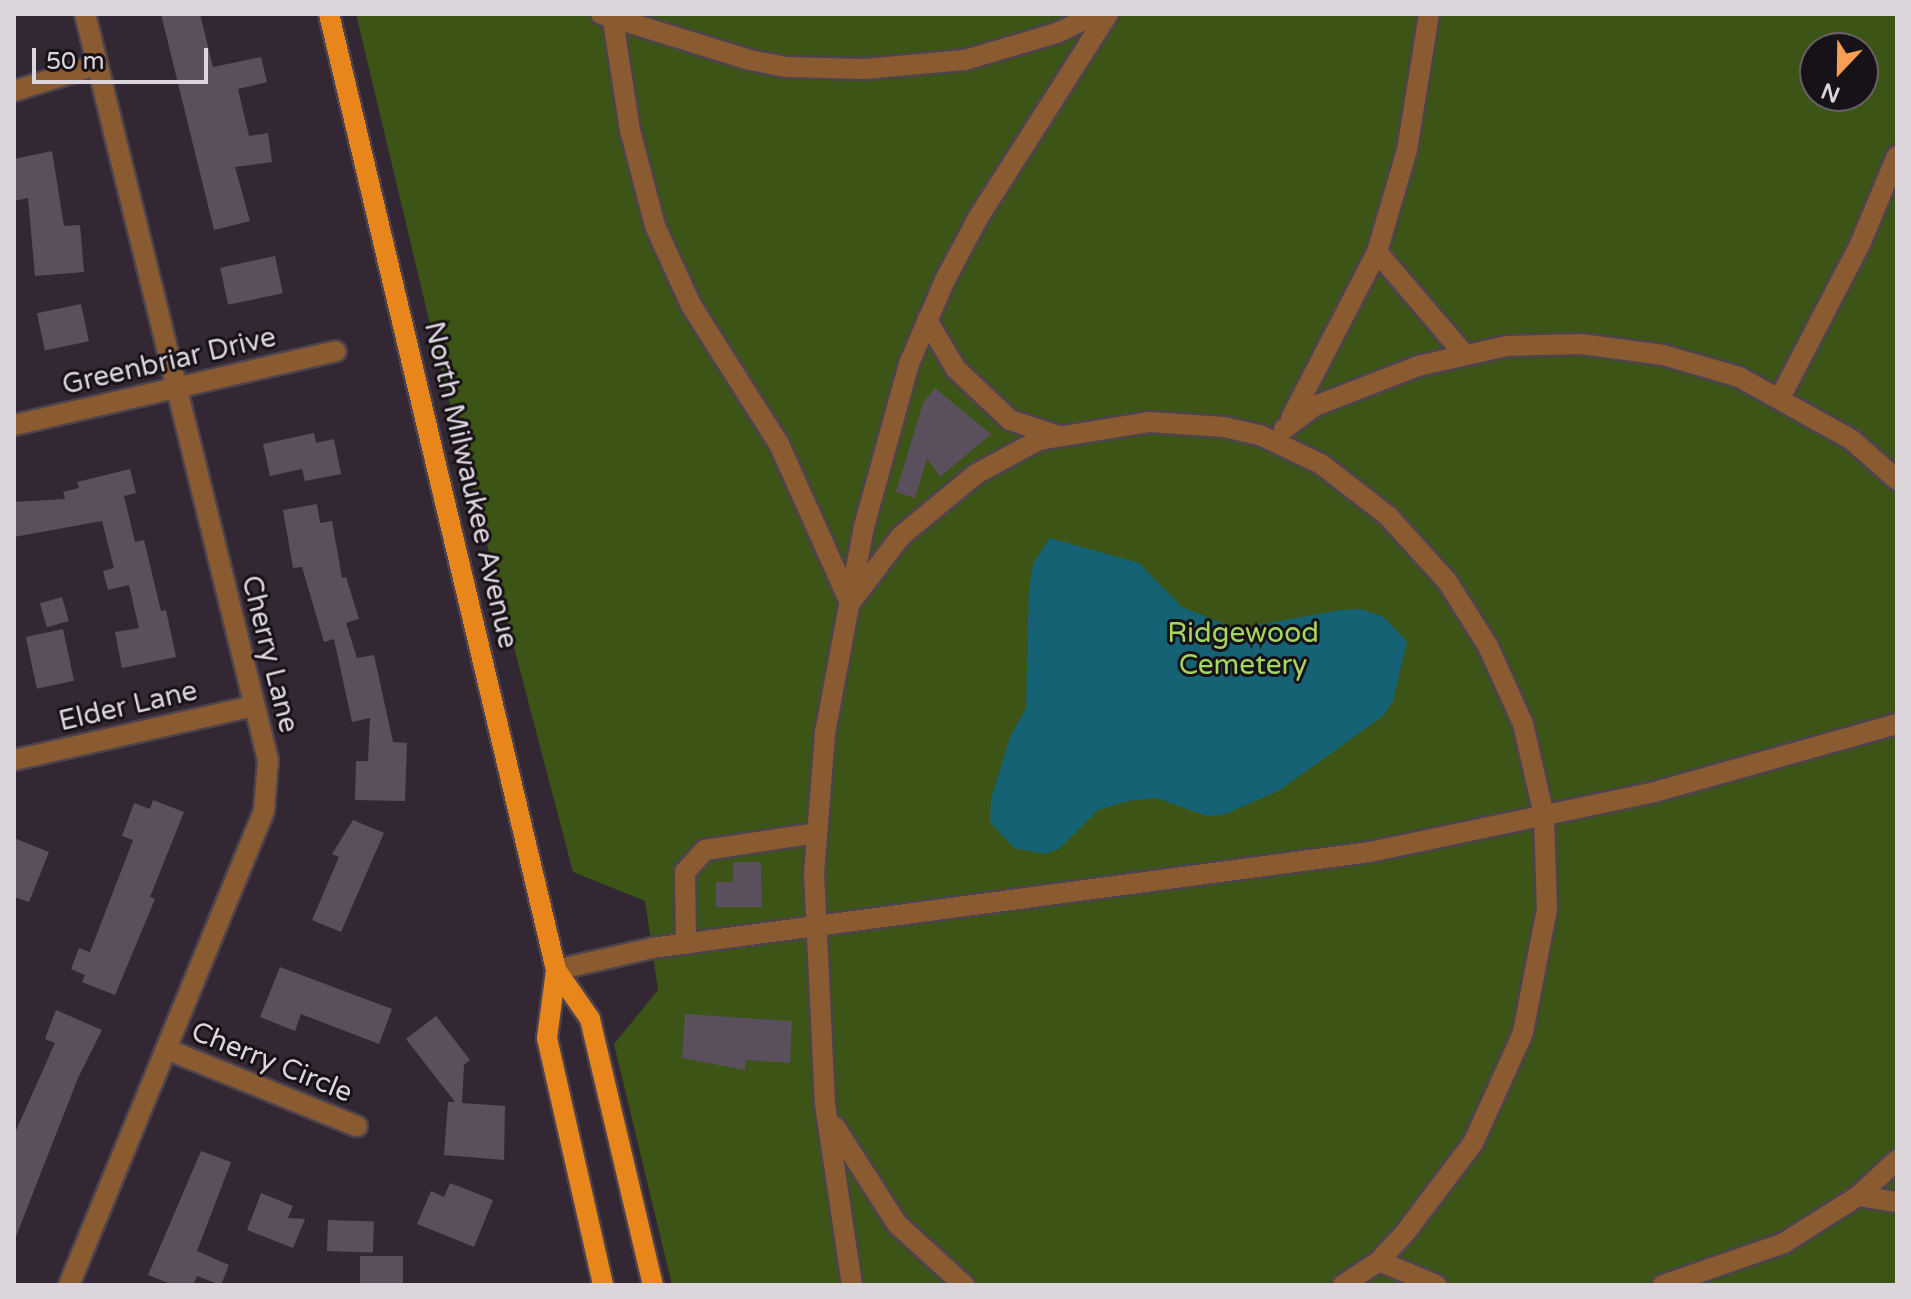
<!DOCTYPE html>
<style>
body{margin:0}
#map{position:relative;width:1911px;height:1299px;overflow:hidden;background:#322732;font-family:"Varela Round",sans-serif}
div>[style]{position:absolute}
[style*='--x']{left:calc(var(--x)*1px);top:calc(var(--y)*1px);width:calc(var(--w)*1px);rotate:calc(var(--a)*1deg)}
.green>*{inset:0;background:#3c5416}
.water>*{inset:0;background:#156275}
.building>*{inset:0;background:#5a505d;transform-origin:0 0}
.roads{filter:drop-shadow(2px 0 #4d434d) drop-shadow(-2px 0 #4d434d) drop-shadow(0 2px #4d434d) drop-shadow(0 -2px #4d434d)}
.minor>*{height:20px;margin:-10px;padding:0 10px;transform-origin:10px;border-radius:10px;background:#8a5a31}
.major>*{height:20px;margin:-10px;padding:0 10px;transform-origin:10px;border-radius:10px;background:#e8861c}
span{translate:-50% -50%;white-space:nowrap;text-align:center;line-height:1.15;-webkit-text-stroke:6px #171217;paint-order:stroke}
.street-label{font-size:28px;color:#dcd5dc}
.park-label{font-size:28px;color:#a4d660}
.frame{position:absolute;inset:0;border:16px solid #dcd5dc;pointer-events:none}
.north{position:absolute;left:1799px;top:32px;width:80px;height:80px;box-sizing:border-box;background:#171217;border:2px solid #666066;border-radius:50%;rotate:202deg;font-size:22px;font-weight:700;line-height:32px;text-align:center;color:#dcd5dc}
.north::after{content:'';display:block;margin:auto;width:28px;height:36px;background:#fb9e51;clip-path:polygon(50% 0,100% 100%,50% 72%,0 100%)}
.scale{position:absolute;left:32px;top:48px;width:176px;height:36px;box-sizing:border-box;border:4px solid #dcd5dc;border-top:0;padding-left:10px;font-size:24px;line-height:28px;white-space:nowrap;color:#dcd5dc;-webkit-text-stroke:6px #171217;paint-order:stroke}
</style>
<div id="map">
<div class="green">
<div style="clip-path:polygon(evenodd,356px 14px,1897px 14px,1897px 1285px,672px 1285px,614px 1044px,658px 990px,645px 901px,573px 872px,440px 366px,356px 14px,1815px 48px,1863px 48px,1863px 96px,1815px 96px,1815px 48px)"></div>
</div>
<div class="water">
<div style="clip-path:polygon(1050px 538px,1139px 563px,1182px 607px,1244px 632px,1258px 625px,1340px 610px,1361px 609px,1384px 617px,1407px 642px,1393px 701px,1383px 716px,1280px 790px,1223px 815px,1207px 816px,1156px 798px,1128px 801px,1098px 810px,1060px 848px,1046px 854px,1014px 848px,990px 822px,991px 799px,1010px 737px,1026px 708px,1029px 586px,1034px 562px)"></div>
</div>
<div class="building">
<div style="clip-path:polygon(161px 14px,200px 14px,213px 67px,261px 57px,267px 82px,238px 89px,249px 136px,268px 133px,272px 162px,235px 167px,250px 221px,214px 230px)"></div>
<div style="clip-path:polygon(52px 151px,64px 226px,80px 225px,84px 272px,35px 276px,28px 198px,14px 201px,14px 159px)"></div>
<div style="left:275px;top:256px;width:38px;height:56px;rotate:78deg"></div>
<div style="left:81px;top:304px;width:38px;height:45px;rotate:78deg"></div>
<div style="clip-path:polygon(935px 388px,991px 434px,940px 477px,927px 458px,915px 498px,896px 492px,923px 403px)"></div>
<div style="clip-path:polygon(314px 433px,316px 443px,334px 439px,341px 474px,305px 481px,302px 469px,270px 476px,263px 444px)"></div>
<div style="clip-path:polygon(130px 469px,136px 493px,124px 496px,135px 542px,144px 540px,161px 611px,166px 610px,176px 657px,122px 668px,115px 632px,139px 628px,129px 585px,108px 590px,103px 571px,114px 568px,102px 521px,14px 537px,14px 502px,65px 499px,63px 492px,79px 488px,77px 482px)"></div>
<div style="clip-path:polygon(317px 504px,320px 523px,332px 521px,342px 578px,346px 577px,359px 619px,346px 623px,357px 658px,374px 655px,393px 742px,407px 743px,405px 801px,355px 800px,356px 761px,368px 761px,370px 718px,352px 722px,334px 639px,324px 642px,302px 567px,293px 568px,283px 510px)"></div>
<div style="left:62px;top:597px;width:25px;height:23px;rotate:74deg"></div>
<div style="left:63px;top:629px;width:53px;height:38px;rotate:78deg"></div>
<div style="clip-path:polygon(153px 800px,184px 812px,150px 897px,155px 899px,115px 995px,82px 982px,85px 975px,71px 969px,79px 948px,90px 952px,133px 840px,122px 836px,134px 803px,150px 809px)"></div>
<div style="clip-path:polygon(353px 820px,384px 833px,341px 932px,312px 920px,339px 857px,332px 854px)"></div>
<div style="clip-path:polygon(14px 838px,49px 852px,29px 902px,14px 897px)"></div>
<div style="clip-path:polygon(733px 862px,761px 862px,762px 907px,716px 907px,716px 882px,733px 882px)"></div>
<div style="clip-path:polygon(280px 967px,392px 1009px,379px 1044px,301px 1014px,295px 1031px,260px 1017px)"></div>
<div style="clip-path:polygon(56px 1010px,102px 1030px,78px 1078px,15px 1239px,14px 1135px,55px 1043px,45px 1039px)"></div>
<div style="clip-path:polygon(685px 1014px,792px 1021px,790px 1063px,746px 1060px,745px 1070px,682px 1058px)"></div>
<div style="clip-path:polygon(436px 1016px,470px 1060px,464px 1065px,462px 1103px,505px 1106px,504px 1160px,444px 1155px,448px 1102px,455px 1102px,406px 1039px)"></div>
<div style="clip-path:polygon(201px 1151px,231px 1162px,197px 1251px,229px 1265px,221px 1285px,197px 1276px,193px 1285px,173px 1285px,148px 1275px)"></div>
<div style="clip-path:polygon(450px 1183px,493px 1200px,474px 1247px,417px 1224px,431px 1191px,444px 1197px)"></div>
<div style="clip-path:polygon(261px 1193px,293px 1206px,288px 1218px,305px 1219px,293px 1248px,247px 1230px)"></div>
<div style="left:328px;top:1220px;width:46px;height:31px;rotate:2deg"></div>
<div style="left:360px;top:1256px;width:43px;height:28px"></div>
</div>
<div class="roads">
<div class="minor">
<div style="--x:601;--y:14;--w:156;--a:17.2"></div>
<div style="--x:750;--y:60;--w:37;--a:11"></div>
<div style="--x:786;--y:67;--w:78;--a:1.5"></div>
<div style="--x:864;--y:69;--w:101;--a:-5.1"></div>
<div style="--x:965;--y:60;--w:96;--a:-16.4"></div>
<div style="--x:1057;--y:33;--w:43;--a:-26"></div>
<div style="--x:612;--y:14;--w:117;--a:81.2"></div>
<div style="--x:630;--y:130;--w:99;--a:75.4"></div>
<div style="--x:655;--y:226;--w:87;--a:65.5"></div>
<div style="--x:691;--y:305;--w:165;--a:57.7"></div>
<div style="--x:779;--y:444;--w:174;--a:65.9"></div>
<div style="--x:14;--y:91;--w:87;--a:-17.4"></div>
<div style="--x:1377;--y:252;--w:134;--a:49.5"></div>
<div style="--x:927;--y:320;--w:57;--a:59.4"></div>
<div style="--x:956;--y:369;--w:74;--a:43.4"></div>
<div style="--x:1010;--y:420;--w:52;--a:18.1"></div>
<div style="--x:1781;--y:396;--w:174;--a:-62.5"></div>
<div style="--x:1861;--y:242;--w:93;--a:-67.3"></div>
<div style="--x:1291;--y:418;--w:187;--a:-62.6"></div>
<div style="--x:1377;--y:252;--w:106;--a:-73.6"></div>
<div style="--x:1407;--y:150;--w:138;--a:-80.8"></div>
<div style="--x:14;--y:425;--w:330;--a:-12.9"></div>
<div style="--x:1284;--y:429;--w:39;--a:-37"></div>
<div style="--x:1315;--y:406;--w:110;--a:-21.2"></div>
<div style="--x:1418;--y:366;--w:91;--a:-12.7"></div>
<div style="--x:1507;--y:346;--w:74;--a:-1.5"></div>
<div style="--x:1581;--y:344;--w:83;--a:7.6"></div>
<div style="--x:1663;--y:355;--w:79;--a:16.1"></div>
<div style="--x:1739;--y:377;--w:129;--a:29.1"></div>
<div style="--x:1852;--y:440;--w:60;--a:41.6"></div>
<div style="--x:850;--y:603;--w:84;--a:-52.7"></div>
<div style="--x:901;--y:536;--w:97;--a:-39.6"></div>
<div style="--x:976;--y:474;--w:72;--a:-28.4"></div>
<div style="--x:1039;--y:440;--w:111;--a:-9.3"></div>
<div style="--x:1149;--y:422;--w:75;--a:3.8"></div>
<div style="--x:1224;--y:427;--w:37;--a:13"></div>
<div style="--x:1260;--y:435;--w:68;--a:25.4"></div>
<div style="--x:1321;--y:464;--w:85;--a:37.8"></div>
<div style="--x:1388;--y:516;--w:88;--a:47.8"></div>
<div style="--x:1447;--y:581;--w:77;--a:57.8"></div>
<div style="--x:1488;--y:646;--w:85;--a:65.8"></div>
<div style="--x:1523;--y:724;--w:94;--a:77.1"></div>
<div style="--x:1544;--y:816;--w:93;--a:88.2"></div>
<div style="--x:1547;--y:909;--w:126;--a:101"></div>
<div style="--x:1523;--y:1033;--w:121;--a:114.4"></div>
<div style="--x:1473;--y:1143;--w:113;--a:127.1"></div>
<div style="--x:1405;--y:1233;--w:38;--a:133"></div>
<div style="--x:1379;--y:1261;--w:43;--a:146.3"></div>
<div style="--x:14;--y:760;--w:246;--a:-12.7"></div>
<div style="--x:686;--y:944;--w:72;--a:-90.8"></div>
<div style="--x:685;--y:872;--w:30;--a:-48"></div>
<div style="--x:705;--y:850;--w:112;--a:-8.7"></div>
<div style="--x:556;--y:970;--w:98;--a:-12.9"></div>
<div style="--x:652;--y:948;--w:724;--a:-7.62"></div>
<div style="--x:1370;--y:852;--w:291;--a:-11.9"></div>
<div style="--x:1655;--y:792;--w:251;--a:-15.7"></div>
<div style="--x:166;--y:1049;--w:206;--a:22"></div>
<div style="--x:835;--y:1127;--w:115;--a:57.4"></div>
<div style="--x:897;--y:1224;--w:91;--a:42.3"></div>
<div style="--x:1858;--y:1196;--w:39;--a:9"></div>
<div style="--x:1379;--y:1261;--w:62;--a:22.8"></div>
<div style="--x:69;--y:1285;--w:513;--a:-67.64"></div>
<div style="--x:264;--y:811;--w:51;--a:-85.5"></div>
<div style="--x:268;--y:760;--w:768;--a:-103.78"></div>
<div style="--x:852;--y:1285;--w:182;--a:-98.5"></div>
<div style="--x:825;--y:1105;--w:231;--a:-92.7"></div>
<div style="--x:814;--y:874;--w:141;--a:-85.5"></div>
<div style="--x:825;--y:733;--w:210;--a:-79.3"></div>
<div style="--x:864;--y:527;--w:169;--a:-74.6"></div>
<div style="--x:909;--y:364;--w:91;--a:-66.8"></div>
<div style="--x:945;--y:280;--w:70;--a:-62"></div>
<div style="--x:978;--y:218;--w:242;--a:-57.5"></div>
<div style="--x:1663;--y:1285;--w:128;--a:-19.1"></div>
<div style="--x:1784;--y:1243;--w:88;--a:-32.4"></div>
<div style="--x:1858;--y:1196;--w:53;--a:-42.7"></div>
</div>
<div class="major">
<div style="--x:329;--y:14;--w:983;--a:76.64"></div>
<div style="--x:556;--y:970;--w:69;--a:97.5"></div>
<div style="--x:547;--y:1038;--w:253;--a:77.2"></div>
<div style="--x:556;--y:970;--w:60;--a:55.2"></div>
<div style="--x:590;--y:1019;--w:273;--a:76.7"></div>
</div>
</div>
<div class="street-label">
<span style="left:169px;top:361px;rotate:-13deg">Greenbriar Drive</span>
<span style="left:471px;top:485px;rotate:77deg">North Milwaukee Avenue</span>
<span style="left:270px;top:654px;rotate:76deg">Cherry Lane</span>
<span style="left:128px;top:706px;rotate:-13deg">Elder Lane</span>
<span style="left:272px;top:1062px;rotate:22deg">Cherry Circle</span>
</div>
<div class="park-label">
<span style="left:1243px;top:649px">Ridgewood<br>Cemetery</span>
</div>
<div class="frame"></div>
<div class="north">N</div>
<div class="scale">50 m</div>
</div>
